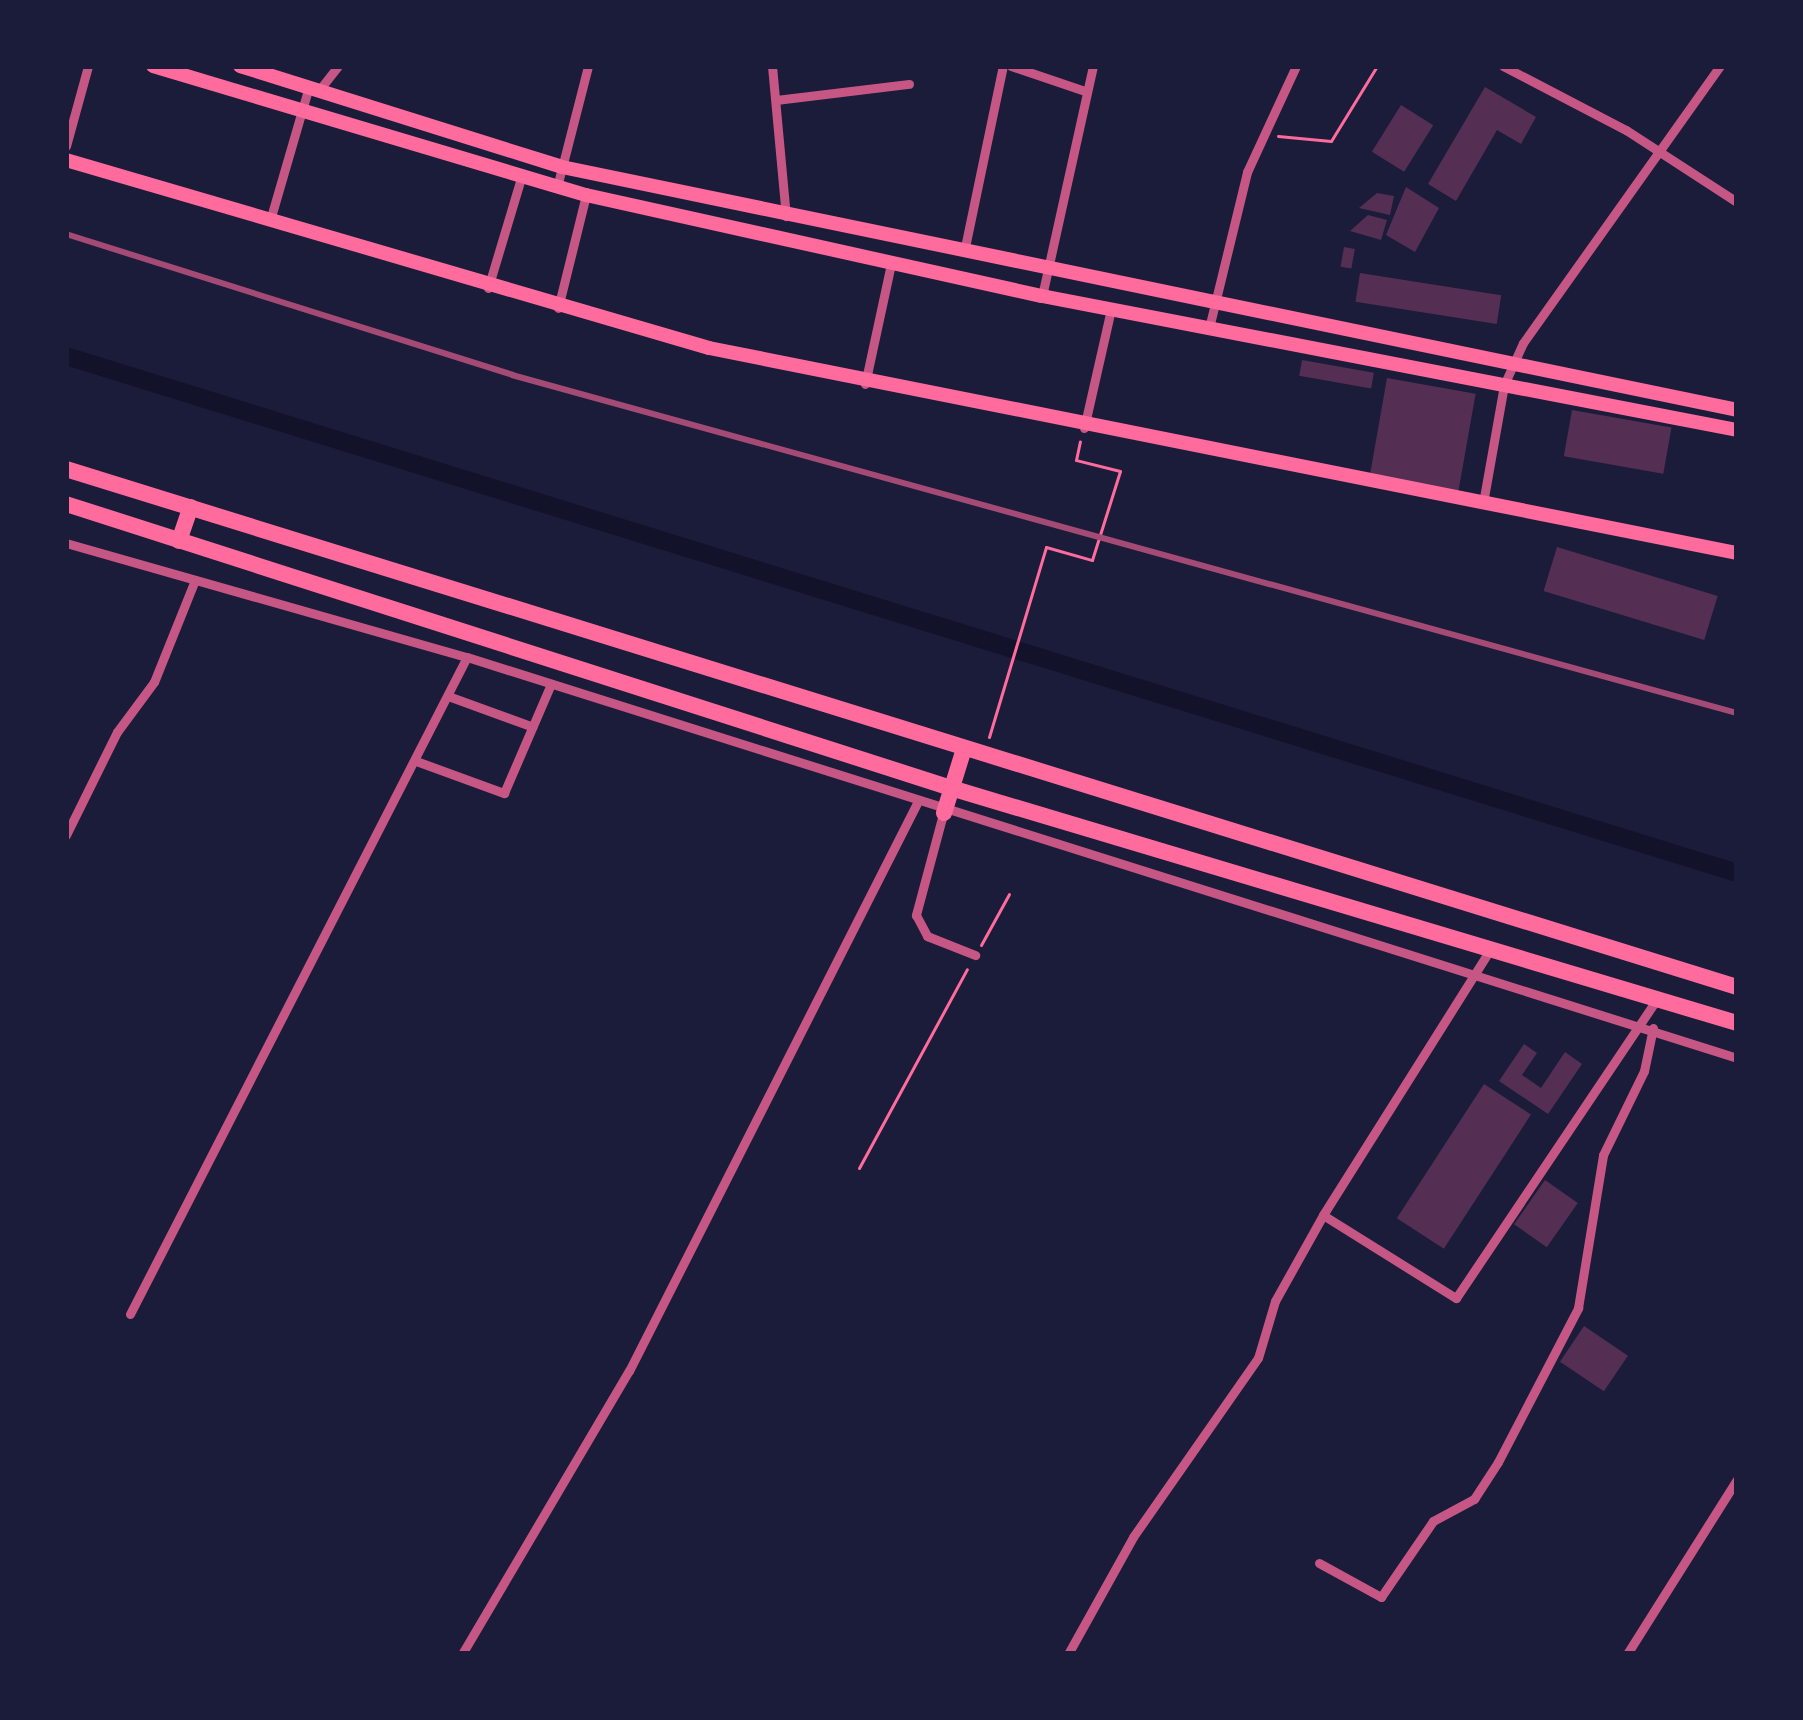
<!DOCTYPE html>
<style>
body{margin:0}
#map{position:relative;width:1803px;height:1720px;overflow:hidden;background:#1b1b3a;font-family:"Noto Sans",sans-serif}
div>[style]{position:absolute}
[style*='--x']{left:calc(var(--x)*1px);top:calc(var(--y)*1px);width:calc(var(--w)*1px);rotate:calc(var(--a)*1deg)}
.canal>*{height:18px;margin:-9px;padding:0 9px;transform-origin:9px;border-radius:9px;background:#12122b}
.building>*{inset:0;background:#542f53;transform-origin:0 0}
.path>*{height:3px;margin:-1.5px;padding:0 1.5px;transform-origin:1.5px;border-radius:1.5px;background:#ff6b9d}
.minor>*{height:9px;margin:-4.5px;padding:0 4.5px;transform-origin:4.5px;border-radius:4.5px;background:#c65784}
.secondary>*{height:14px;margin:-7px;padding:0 7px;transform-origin:7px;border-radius:7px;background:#ff6b9d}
.trunk>*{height:16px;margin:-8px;padding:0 8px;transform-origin:8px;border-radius:8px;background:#ff6b9d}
.rail>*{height:6px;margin:-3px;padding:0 3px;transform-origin:3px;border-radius:3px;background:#a44b75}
span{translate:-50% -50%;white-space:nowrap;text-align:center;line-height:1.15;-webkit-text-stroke:10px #1b1b3a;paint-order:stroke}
.frame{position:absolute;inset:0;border:69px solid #1b1b3a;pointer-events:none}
</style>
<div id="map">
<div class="canal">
<div style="--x:66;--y:356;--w:1749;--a:17.19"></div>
</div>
<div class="building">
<div style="clip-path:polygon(1485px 87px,1536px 117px,1521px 144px,1497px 130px,1456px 201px,1428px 184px)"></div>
<div style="left:1401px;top:105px;width:38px;height:55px;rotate:32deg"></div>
<div style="clip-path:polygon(1406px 187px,1439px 208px,1415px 252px,1386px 235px)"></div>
<div style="clip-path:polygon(1377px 193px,1394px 196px,1390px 215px,1359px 208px)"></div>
<div style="clip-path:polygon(1368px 215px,1387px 220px,1381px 240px,1350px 231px)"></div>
<div style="left:1344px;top:247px;width:11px;height:20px;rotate:10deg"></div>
<div style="left:1360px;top:273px;width:143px;height:29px;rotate:9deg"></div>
<div style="left:1302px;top:360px;width:73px;height:16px;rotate:10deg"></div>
<div style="left:1387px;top:378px;width:90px;height:101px;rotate:10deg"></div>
<div style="left:1572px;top:410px;width:101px;height:47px;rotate:10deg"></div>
<div style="left:1557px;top:547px;width:168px;height:46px;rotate:17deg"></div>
<div style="clip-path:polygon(1524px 1044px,1537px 1053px,1522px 1075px,1541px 1088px,1565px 1052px,1582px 1064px,1548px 1114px,1499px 1081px)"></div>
<div style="left:1484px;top:1084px;width:56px;height:160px;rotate:33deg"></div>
<div style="left:1545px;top:1180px;width:40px;height:54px;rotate:35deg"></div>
<div style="left:1584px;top:1326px;width:53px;height:43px;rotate:34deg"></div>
</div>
<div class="path">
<div style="--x:1278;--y:136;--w:53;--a:5.4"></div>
<div style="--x:1331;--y:141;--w:88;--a:-58.5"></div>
<div style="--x:989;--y:737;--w:198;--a:-73.3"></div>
<div style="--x:1046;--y:547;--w:48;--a:15.8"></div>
<div style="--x:1092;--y:560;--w:93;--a:-72.5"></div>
<div style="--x:1120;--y:471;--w:45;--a:-166"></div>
<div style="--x:1076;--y:460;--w:19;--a:-78"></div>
<div style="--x:981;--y:945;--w:58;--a:-61.2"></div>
<div style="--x:859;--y:1168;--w:226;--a:-61.5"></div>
</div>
<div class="minor">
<div style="--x:772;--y:66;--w:151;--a:84.7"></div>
<div style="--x:1011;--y:66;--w:78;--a:18.7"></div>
<div style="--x:1503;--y:66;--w:139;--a:27.5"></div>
<div style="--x:1626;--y:130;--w:132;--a:33"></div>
<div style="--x:320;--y:89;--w:29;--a:-52"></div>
<div style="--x:776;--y:100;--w:134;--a:-6.9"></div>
<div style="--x:66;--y:146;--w:83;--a:-74.6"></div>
<div style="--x:557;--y:187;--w:125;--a:-75.6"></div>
<div style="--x:271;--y:217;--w:136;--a:-73.8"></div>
<div style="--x:964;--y:252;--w:190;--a:-78.2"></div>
<div style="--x:488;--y:288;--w:115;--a:-73.3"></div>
<div style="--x:1042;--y:296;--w:236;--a:-77.5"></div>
<div style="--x:558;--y:308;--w:116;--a:-76.1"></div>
<div style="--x:1209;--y:328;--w:161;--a:-76.3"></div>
<div style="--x:1247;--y:172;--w:117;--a:-65.2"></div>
<div style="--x:865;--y:384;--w:123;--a:-77.8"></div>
<div style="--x:1084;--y:428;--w:122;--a:-77.2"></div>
<div style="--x:1483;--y:503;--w:120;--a:-79.9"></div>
<div style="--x:1504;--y:385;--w:46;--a:-65.7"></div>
<div style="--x:1523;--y:343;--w:340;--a:-54.6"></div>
<div style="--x:66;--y:543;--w:417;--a:15.9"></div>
<div style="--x:467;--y:657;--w:1332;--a:17.52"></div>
<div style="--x:448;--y:696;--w:90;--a:20"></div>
<div style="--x:416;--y:761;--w:94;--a:20"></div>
<div style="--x:504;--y:793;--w:119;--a:-66.7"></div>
<div style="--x:943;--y:814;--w:105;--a:105"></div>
<div style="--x:916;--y:915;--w:24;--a:62"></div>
<div style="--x:927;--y:936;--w:52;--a:21.6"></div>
<div style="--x:66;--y:835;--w:115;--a:-63.7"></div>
<div style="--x:117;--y:732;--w:62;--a:-53.5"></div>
<div style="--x:154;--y:682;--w:110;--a:-68.1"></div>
<div style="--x:1323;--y:1215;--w:157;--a:32"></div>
<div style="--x:1456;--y:1298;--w:359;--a:-56.1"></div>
<div style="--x:130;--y:1314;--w:738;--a:-62.85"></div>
<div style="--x:1319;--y:1563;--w:71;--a:28.7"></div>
<div style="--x:1381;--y:1597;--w:92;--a:-55.6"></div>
<div style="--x:1433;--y:1521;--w:47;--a:-28.2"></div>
<div style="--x:1474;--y:1499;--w:44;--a:-57"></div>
<div style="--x:1498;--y:1462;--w:174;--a:-62.5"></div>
<div style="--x:1578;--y:1308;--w:155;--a:-80.7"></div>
<div style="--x:1603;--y:1155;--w:93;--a:-64"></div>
<div style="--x:1644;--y:1071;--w:44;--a:-78.2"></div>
<div style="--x:462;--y:1654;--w:329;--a:-59.5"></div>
<div style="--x:629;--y:1371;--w:637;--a:-63.11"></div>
<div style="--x:1068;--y:1654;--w:134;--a:-60.9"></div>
<div style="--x:1133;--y:1537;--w:218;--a:-55.1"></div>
<div style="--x:1258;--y:1358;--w:59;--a:-73.4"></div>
<div style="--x:1275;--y:1301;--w:98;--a:-60.8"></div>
<div style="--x:1323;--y:1215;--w:315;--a:-57.8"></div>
<div style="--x:1627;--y:1654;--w:207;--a:-57.8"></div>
</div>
<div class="secondary">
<div style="--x:153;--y:66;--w:452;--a:16.6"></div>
<div style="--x:586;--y:195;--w:467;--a:12.5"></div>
<div style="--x:1042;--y:296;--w:708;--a:10.91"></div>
<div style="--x:240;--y:66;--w:337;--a:17.4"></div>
<div style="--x:562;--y:167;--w:1200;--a:11.68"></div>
<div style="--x:66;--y:160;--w:670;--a:16.3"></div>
<div style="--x:709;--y:348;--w:1048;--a:11.28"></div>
</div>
<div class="trunk">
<div style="--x:66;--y:469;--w:1749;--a:17.22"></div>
<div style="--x:66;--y:504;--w:929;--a:17.79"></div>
<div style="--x:951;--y:788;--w:820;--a:16.65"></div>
<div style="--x:179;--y:541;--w:36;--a:-71"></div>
<div style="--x:944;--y:813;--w:64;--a:-72.7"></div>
</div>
<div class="rail">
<div style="--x:66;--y:234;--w:468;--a:17.5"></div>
<div style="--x:512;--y:375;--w:1271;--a:15.43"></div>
</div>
<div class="frame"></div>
</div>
